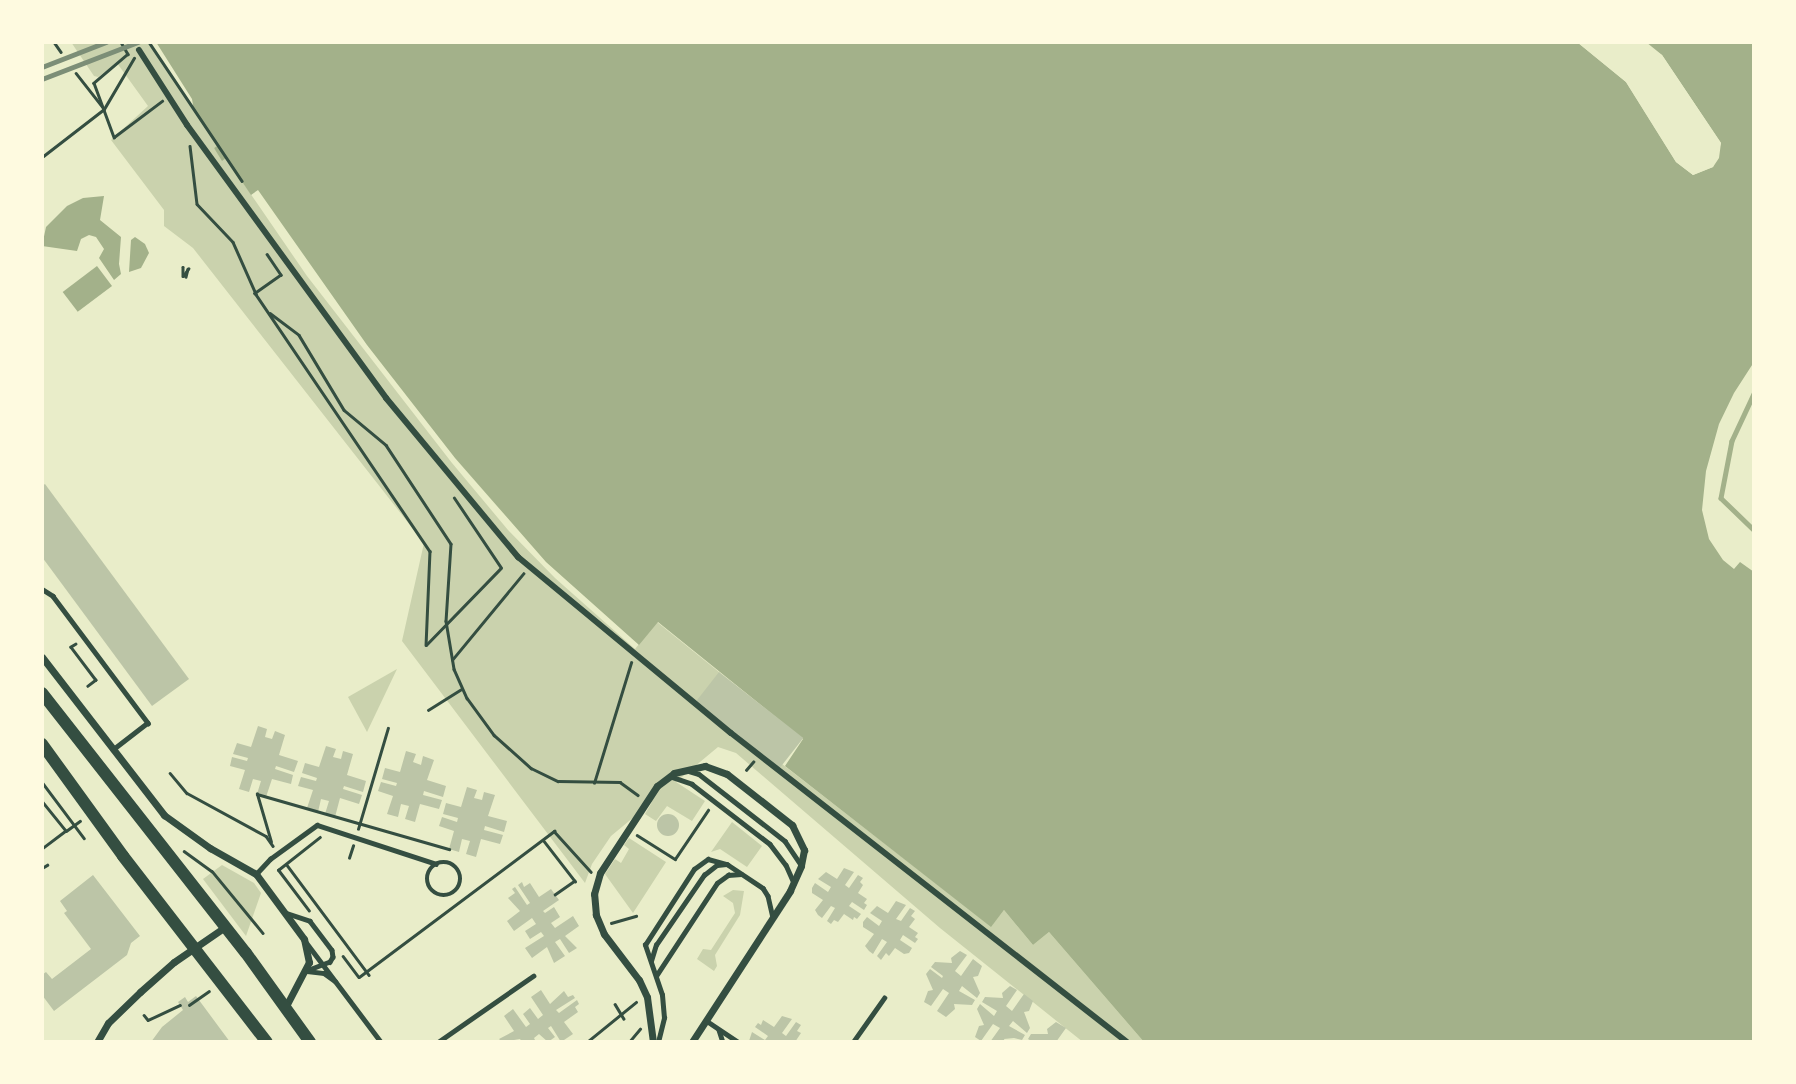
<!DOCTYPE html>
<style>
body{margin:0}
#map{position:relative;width:1796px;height:1084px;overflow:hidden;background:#e9edc9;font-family:"IBM Plex Serif",serif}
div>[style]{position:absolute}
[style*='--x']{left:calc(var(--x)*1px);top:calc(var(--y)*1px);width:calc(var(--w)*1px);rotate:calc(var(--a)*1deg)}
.green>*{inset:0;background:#cad2ad}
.water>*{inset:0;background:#a3b18a;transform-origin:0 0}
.pier>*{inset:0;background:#e9edc9}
.stream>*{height:4.5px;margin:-2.25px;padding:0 2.25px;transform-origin:2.25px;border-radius:2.25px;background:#a3b18a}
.building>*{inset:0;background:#bcc5a7;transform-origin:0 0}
.round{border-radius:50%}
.path>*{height:2.5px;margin:-1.25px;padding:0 1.25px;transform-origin:1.25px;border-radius:1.25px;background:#344e41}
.service>*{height:4.5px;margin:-2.25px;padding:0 2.25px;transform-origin:2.25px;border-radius:2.25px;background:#344e41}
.service>.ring{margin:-2.25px;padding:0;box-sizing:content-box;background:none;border:4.5px solid #344e41;border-radius:50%}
.pedestrian>*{height:6px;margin:-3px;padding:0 3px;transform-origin:3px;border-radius:3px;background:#344e41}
.minor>*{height:7px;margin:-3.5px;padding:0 3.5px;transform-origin:3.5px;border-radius:3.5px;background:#344e41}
.secondary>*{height:12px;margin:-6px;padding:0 6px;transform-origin:6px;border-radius:6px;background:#344e41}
.rail>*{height:4.5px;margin:-2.25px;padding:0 2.25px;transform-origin:2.25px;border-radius:2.25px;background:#7c8e77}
span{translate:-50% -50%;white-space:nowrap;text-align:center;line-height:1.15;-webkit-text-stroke:5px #fefae0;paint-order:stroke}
.frame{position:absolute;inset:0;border:44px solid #fefae0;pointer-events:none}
</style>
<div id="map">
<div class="green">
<div style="clip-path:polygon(71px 42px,150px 42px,218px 146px,214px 148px,226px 158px,307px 276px,452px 463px,508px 530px,555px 578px,635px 649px,657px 622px,719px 672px,780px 767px,782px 764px,991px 926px,1004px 910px,1033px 945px,1049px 932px,1144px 1042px,1083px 1042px,940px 928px,736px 753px,718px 747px,676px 782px,705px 801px,692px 821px,667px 806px,656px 821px,645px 814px,652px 802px,611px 836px,592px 864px,585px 883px,402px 641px,424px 543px,193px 248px,164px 226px,164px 210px,111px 140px,148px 106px,117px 63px,98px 77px,94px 76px)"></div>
<div style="clip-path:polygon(397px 669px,367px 732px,348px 697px)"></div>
<div style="clip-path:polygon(732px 822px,762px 846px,747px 867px,720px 849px,711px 852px)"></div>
<div style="clip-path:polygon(629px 838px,666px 862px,633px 913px,605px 874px,615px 859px,621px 863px,629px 849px,624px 845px)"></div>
<div style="clip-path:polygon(222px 865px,254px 883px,261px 893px,246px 936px,203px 879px)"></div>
<div style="clip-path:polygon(733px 890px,744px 891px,740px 915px,715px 955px,717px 966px,714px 971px,697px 959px,703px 949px,711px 950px,735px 913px,733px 903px,723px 896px)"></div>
</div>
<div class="water">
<div style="clip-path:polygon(156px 42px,1577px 42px,1626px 82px,1676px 162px,1693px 175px,1713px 167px,1721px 143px,1662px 55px,1646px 42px,1754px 42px,1754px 362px,1734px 393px,1719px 424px,1706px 471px,1702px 510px,1709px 539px,1723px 560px,1734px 569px,1740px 562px,1754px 572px,1754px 1042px,1144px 1042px,1049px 932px,1033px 945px,1004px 910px,991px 927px,785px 766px,803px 739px,658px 622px,639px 645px,546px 562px,455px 458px,367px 345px,258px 190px,251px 195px,226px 158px,222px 161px,214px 148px,217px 146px,194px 111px,192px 99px)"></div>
<div style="clip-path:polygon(104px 196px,100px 220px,121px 237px,119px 264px,121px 274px,114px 280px,99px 258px,104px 249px,96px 237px,89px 235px,81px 239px,77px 251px,42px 246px,46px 227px,67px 206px,83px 198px)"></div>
<div style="clip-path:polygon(135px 237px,145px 244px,149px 253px,141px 268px,129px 272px,131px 240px)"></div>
<div style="left:97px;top:266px;width:25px;height:43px;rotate:53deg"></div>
</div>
<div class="pier">
<div style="clip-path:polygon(1577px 42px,1582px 42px,1629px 80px,1679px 160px,1693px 171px,1710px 164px,1716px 156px,1718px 144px,1659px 57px,1642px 42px,1662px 55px,1721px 143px,1719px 158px,1713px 167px,1693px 175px,1676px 162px,1626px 82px)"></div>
</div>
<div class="stream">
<div style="--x:1754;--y:394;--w:52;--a:115.1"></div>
<div style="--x:1732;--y:441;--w:58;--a:100.9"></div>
<div style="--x:1721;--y:498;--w:46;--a:44.1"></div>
</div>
<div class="building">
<div style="clip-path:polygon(45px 484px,189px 679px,152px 706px,42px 557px,42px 486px)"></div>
<div style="left:719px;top:672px;width:107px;height:38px;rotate:38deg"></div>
<div style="clip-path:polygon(258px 726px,267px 729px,265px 737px,272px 739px,275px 731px,285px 735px,279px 755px,298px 761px,294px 772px,276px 766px,275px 769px,293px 775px,291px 784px,272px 779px,266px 797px,257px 794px,261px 781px,253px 779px,249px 792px,239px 789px,245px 770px,230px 766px,232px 757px,247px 761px,248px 758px,233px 754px,237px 743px,251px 747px)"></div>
<div style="clip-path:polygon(326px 746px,336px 749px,333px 757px,341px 759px,343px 751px,353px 754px,347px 775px,366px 781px,363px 792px,344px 786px,343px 789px,362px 795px,359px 804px,340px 798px,335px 817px,325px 814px,329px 801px,321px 799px,318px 812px,307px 808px,313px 790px,298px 786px,301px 777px,316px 781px,317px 778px,302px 773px,305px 763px,319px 767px)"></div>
<div style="clip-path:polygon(406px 751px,416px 754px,413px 762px,421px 765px,423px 756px,434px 760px,427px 780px,446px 786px,443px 797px,424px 791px,423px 795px,442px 800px,439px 809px,420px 804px,415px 822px,405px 819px,409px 806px,401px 804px,398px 817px,387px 814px,393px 796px,378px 791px,381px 782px,396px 786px,397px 783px,382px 779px,385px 768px,400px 772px)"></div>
<div style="clip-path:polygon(467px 787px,477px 790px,474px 798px,482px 800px,484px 792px,495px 795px,488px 816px,507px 821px,504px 832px,485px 826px,484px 830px,503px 835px,500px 844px,481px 839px,476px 857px,466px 854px,470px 841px,462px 839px,459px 852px,449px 849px,454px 831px,439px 826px,442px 817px,457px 822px,458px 818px,443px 814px,446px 803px,461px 807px)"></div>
<div class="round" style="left:657px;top:814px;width:22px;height:22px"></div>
<div style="clip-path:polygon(844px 868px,854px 872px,845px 885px,849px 888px,858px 875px,863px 878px,860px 882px,863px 885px,858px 893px,867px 899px,864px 903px,867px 905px,864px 910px,852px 902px,849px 906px,861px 914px,857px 919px,854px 917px,853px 920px,844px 914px,838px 922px,834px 920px,831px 924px,827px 921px,835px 908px,831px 906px,822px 918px,818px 915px,815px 910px,823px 900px,812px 893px,812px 888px,815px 883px,828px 892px,831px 887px,818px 879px,826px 872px,837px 879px)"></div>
<div style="clip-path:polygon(93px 875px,140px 936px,131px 943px,127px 955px,54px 1011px,42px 995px,42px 975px,46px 972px,52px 979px,91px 949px,64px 913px,67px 911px,60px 901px)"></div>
<div style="clip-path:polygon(522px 882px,524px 887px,530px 883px,539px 897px,551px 889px,559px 900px,543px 911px,545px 913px,554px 907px,560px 917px,551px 923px,555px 928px,573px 916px,579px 926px,565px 936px,577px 948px,569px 953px,560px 939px,555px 942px,565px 956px,554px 963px,547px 947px,532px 958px,525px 948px,544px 936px,541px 932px,530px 939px,525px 931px,536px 924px,532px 918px,514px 931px,507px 921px,520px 911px,508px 898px,515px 893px,512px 889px,515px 887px,527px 905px,530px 903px,518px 885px)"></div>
<div style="clip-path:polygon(896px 901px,906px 905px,896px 919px,901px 921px,910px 908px,915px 911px,911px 916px,915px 919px,909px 927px,918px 933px,915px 937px,918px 939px,915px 943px,903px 935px,900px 940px,912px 948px,909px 953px,904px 954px,895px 948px,889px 956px,886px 953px,881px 960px,877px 956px,887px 942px,882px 939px,873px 954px,869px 951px,865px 946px,874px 934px,863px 927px,863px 922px,867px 917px,879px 926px,882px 921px,870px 913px,877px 906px,888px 913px)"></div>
<div style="clip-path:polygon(960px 951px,967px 955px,955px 971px,961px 976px,973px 959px,982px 966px,978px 976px,973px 977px,980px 993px,977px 998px,962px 986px,959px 991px,975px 1000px,972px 1005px,954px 1004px,955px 1009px,946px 1017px,937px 1011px,949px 993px,943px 989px,931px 1006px,924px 1002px,928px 991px,933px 990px,926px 974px,930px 969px,942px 978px,943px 976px,931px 967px,935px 962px,952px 963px,951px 958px)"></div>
<div style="clip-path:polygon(1010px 986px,1017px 990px,1006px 1006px,1012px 1011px,1024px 994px,1033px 1001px,1029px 1011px,1024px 1012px,1030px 1028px,1027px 1033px,1013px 1021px,1009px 1026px,1025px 1035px,1022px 1040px,1014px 1038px,1004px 1039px,1005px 1042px,990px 1042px,1000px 1028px,993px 1024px,981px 1041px,975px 1037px,979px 1026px,984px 1025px,977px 1009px,980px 1004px,994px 1016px,997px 1011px,982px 1002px,985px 997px,1003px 998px,1002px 993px)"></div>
<div style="clip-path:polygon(541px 990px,550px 1004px,564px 991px,568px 997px,573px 995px,575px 998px,556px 1010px,559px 1013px,577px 1000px,579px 1004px,575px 1007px,578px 1012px,564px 1022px,573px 1034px,561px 1042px,551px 1026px,548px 1028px,555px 1037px,548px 1042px,539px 1034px,534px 1038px,536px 1042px,522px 1042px,520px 1039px,502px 1042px,499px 1039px,514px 1031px,504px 1016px,513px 1009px,526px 1027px,530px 1024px,523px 1014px,530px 1008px,538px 1019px,543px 1015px,531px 997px)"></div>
<div style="clip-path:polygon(196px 996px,230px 1042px,151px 1042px,162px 1027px,183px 1010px,178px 1002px,185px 997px,188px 1002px)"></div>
<div style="clip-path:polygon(782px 1016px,792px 1019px,782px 1033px,786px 1036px,796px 1022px,801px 1025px,797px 1031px,801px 1033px,795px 1042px,749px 1041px,752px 1032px,765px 1040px,768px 1036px,755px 1027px,758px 1023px,761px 1025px,763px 1020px,774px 1027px)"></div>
<div style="clip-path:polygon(1056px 1022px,1066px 1028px,1056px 1042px,1033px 1042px,1028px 1039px,1031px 1034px,1048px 1034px,1047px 1029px)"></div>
</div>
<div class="path">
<div style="--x:54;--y:42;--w:12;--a:55"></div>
<div style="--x:121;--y:42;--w:14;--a:60"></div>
<div style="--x:128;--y:54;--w:45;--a:139.5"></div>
<div style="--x:94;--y:83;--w:58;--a:69.7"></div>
<div style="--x:114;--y:137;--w:60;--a:-36.9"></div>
<div style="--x:149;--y:42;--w:167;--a:56.2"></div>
<div style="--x:76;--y:73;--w:42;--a:51.8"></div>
<div style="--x:190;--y:146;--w:58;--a:83.1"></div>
<div style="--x:197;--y:204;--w:52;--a:46.5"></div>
<div style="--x:233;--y:242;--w:57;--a:66.1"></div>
<div style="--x:42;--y:157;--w:78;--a:-37.7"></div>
<div style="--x:104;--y:109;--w:59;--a:-59.5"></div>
<div style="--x:267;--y:254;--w:25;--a:56"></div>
<div style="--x:281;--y:275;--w:32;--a:145"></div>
<div style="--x:255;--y:293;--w:312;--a:55.9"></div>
<div style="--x:430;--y:551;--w:94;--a:92.4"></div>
<div style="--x:426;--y:645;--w:107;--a:-45.8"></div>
<div style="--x:501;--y:568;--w:84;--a:-123.9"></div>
<div style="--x:183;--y:267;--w:9;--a:90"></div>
<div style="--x:183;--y:276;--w:9;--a:-54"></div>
<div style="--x:188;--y:269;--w:8;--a:104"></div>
<div style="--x:270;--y:313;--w:36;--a:37"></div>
<div style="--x:299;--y:335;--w:87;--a:59"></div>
<div style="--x:344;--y:410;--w:55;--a:39.8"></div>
<div style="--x:386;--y:445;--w:118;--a:56.7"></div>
<div style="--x:451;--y:544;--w:77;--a:93.7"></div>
<div style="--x:446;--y:621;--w:49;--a:80.5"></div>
<div style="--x:454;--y:669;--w:32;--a:66"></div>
<div style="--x:467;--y:698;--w:46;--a:53.9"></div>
<div style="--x:494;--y:735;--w:50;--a:41.7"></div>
<div style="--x:531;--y:768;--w:30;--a:26"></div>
<div style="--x:558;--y:781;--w:62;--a:0.9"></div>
<div style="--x:620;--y:782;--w:22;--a:36"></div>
<div style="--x:76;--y:644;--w:6;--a:149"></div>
<div style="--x:71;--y:647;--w:41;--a:52.9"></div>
<div style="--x:96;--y:680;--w:10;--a:143"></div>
<div style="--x:452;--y:660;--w:112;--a:-50.5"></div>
<div style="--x:428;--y:710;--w:38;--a:-32"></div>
<div style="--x:746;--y:770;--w:11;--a:-49"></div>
<div style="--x:170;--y:773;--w:26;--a:50"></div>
<div style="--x:187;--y:793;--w:90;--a:28.6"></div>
<div style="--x:266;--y:836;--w:12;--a:55"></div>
<div style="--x:42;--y:782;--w:70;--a:53.1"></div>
<div style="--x:594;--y:783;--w:126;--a:-72.9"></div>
<div style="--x:42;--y:801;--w:38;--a:51"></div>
<div style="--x:66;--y:831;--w:30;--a:143"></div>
<div style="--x:358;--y:829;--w:105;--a:-73.5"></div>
<div style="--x:66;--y:831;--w:17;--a:-36"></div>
<div style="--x:637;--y:835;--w:45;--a:32.3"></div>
<div style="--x:675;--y:859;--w:59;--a:-56"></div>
<div style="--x:544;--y:841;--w:51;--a:52.2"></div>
<div style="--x:575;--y:881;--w:24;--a:145"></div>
<div style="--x:271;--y:842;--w:50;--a:-106.3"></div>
<div style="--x:257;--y:794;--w:200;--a:16"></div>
<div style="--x:184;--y:851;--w:34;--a:36"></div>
<div style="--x:212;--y:871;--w:80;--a:50.6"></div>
<div style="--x:349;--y:858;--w:13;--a:-72"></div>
<div style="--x:287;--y:865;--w:137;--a:53.3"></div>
<div style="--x:42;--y:868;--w:6;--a:-31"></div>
<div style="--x:309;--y:911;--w:51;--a:-127.1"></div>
<div style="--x:278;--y:870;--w:53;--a:-38.2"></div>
<div style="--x:611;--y:923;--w:26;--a:-16"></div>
<div style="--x:343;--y:956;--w:26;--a:53"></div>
<div style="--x:359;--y:977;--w:244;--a:-36.8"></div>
<div style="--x:554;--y:831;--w:55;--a:47.9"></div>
<div style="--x:615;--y:1004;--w:17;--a:59"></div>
<div style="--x:189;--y:1005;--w:24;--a:-35"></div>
<div style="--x:144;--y:1015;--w:6;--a:51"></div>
<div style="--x:148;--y:1020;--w:35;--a:-25"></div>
<div style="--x:587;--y:1042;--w:63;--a:-39.2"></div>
<div style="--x:629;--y:1042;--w:17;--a:-50"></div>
</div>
<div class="service">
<div style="--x:42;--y:589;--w:13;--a:32"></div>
<div style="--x:53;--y:596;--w:159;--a:53.2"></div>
<div style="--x:148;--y:723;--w:44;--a:142.4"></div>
<div style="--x:689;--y:771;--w:10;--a:17"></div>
<div style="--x:699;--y:774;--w:109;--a:37.9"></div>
<div style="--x:785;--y:841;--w:29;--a:56"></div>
<div style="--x:672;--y:777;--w:21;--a:19"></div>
<div style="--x:692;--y:784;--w:98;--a:37.6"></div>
<div style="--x:770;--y:844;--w:26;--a:53"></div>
<div style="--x:786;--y:865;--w:20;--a:66"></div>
<div class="ring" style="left:427px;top:862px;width:29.5px;height:29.5px"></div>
<div style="--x:256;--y:874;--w:21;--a:-47"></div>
<div style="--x:270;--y:859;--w:58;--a:-35.9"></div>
<div style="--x:317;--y:825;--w:125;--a:18.1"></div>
<div style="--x:286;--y:913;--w:25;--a:18"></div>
<div style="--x:310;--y:921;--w:36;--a:53"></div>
<div style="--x:332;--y:950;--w:7;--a:82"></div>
<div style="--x:333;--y:957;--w:6;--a:121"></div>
<div style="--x:330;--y:962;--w:26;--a:159"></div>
<div style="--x:306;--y:942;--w:125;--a:53.1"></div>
<div style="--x:651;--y:961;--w:17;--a:-73"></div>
<div style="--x:656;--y:945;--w:85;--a:-55.6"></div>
<div style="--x:704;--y:875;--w:16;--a:-38"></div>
<div style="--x:717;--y:865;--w:9;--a:-6"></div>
<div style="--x:307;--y:971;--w:17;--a:7"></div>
<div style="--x:324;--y:973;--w:14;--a:36"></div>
<div style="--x:656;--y:976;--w:111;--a:-56.7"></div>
<div style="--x:717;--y:883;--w:14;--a:-36"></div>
<div style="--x:728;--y:875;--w:13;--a:-4"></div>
<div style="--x:707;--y:1021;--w:37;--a:34"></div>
<div style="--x:719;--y:1030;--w:13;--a:72"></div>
<div style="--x:438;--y:1042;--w:116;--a:-34.8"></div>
<div style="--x:658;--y:1042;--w:25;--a:-76"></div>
<div style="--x:664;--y:1018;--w:23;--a:-95"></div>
<div style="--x:662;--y:995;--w:53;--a:-108.8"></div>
<div style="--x:645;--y:945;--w:90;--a:-57.2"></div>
<div style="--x:694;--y:869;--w:17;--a:-36"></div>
<div style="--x:708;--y:859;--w:20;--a:15"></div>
<div style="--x:727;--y:864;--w:43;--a:33.7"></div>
<div style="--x:763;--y:888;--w:9;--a:58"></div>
<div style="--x:768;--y:896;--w:22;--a:77"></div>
<div style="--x:853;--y:1042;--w:54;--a:-54.8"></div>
</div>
<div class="pedestrian">
<div style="--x:139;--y:50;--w:89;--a:57.4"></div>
<div style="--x:187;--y:125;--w:338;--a:53.9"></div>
<div style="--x:386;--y:398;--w:207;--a:50.3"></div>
<div style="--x:518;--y:557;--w:276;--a:39.6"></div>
<div style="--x:731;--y:733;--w:502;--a:37.97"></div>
</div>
<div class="minor">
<div style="--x:42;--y:657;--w:200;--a:52.3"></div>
<div style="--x:164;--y:815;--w:57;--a:35.7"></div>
<div style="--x:210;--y:848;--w:53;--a:29.5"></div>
<div style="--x:256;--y:874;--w:81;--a:53.6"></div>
<div style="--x:304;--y:939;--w:24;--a:78"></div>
<div style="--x:309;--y:962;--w:50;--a:117.6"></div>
<div style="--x:97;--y:1042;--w:22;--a:-60"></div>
<div style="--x:108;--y:1023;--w:45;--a:-44.1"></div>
<div style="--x:140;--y:992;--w:45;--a:-41.4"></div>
<div style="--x:174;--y:962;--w:62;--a:-34.5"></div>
<div style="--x:653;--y:1042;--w:45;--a:-97.6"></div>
<div style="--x:647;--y:997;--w:19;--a:-115"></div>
<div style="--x:639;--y:980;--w:58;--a:-127.3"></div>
<div style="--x:604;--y:934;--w:21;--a:-113"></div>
<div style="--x:596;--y:915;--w:21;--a:-95"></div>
<div style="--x:594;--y:894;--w:22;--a:-74"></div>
<div style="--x:600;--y:873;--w:104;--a:-56.8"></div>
<div style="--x:657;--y:786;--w:21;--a:-37"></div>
<div style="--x:674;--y:773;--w:32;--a:-13"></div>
<div style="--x:705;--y:766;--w:23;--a:20"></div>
<div style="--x:727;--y:774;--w:83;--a:38.1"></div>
<div style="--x:792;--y:825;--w:28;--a:64"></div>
<div style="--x:804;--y:850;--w:16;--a:101"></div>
<div style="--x:801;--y:866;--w:27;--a:114"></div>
<div style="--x:790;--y:891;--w:180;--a:123"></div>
</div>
<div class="secondary">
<div style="--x:42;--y:693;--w:330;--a:51.9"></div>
<div style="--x:246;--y:953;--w:110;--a:54.3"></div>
<div style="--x:42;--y:744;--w:138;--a:54.1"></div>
<div style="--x:123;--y:856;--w:235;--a:52.3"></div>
</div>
<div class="rail">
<div style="--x:42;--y:67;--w:69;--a:-21.3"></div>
<div style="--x:42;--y:79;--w:103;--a:-21.1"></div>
</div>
<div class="frame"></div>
</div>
